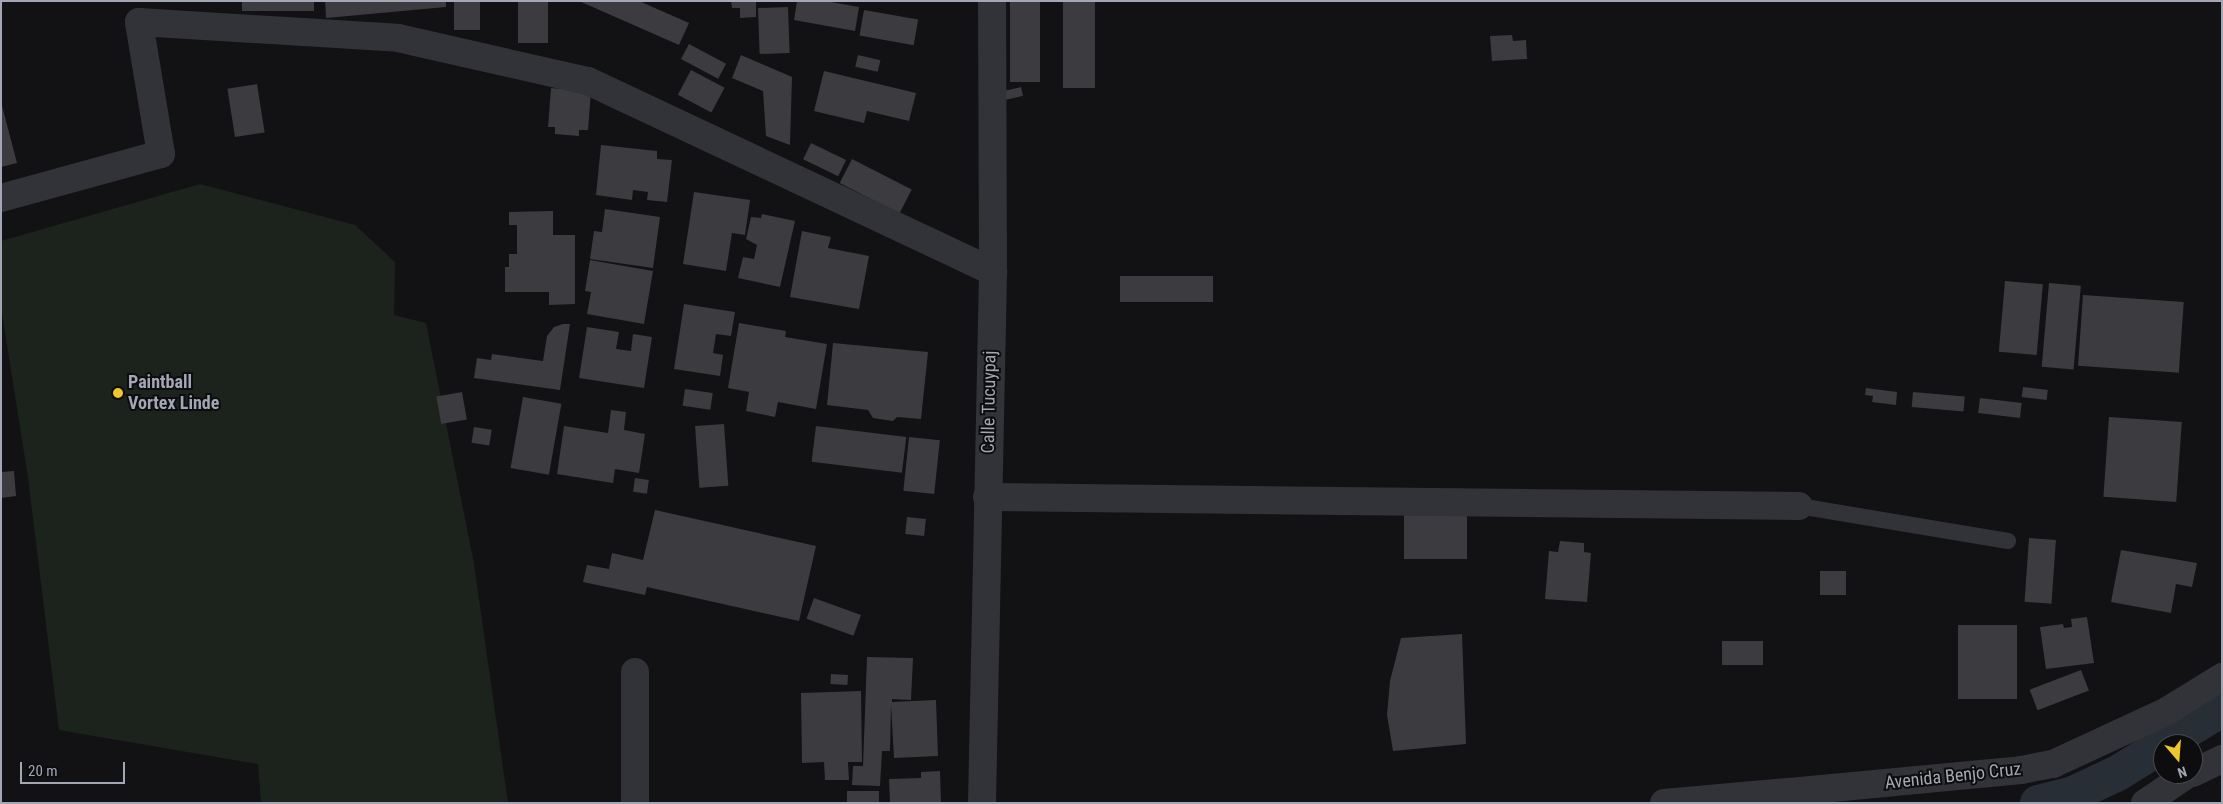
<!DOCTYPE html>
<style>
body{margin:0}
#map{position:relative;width:2223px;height:804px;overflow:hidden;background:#121113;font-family:"Roboto Condensed",sans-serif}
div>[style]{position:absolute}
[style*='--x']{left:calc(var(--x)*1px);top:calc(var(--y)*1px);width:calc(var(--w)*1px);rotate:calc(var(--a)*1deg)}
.green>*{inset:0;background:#1c231d}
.canal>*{height:36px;margin:-18px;padding:0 18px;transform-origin:18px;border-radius:18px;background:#282e36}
.building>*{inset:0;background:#3c3b40;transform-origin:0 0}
.service>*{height:16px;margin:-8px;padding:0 8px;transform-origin:8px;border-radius:8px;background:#323338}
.minor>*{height:28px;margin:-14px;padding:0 14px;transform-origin:14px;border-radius:14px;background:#323338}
.tertiary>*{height:28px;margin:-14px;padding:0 14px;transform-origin:14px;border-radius:14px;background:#323338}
.dots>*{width:14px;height:14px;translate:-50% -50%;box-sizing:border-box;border:2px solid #0d0c0e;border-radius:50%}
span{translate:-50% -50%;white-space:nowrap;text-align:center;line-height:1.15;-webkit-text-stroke:4px #0d0c0e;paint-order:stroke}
.poi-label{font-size:18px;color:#a3a6b3;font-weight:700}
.left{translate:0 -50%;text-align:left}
.street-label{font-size:18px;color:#a3a6b3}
.frame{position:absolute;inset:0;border:2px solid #a3a6b3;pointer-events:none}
.north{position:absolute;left:2153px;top:734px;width:50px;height:50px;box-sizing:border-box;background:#0d0c0e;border:1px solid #494a50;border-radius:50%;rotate:162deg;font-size:14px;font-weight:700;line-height:20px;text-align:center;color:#a3a6b3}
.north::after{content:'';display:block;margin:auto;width:18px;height:22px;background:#efc62d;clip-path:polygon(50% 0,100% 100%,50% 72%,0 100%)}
.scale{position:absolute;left:20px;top:762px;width:105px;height:22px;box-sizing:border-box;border:2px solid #a3a6b3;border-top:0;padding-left:6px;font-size:15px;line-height:18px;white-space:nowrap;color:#a3a6b3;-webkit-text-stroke:4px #0d0c0e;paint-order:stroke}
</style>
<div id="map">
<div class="green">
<div style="clip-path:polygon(200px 184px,355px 225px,395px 262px,394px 315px,426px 323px,474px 564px,508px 803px,261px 803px,258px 764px,59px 730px,28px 478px,1px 307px,1px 241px)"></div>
</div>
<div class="canal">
<div style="--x:2164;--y:744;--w:68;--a:-31.1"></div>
<div style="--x:2038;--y:803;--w:36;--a:-14"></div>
<div style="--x:2073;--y:794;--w:50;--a:-25"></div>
<div style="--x:2118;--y:773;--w:53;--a:-31.9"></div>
</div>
<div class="building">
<div style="left:242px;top:1px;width:72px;height:10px"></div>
<div style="clip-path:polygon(325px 1px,446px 1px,446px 7px,326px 18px)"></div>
<div style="left:454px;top:1px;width:26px;height:29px"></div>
<div style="left:518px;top:1px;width:30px;height:42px"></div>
<div style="clip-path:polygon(579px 1px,639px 1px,689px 23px,679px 45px)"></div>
<div style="clip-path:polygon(731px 1px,756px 1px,756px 17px,740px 18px,740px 8px,732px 8px)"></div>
<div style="clip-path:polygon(797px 1px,825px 1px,859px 7px,855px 31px,794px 20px)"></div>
<div style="left:1010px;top:1px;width:30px;height:81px"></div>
<div style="left:1063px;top:1px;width:32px;height:87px"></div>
<div style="left:788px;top:7px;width:46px;height:30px;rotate:88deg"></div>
<div style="left:864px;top:10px;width:55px;height:26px;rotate:10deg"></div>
<div style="clip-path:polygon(1512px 35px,1513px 41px,1526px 40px,1527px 59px,1492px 61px,1490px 36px)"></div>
<div style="left:689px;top:44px;width:42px;height:17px;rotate:28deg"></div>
<div style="clip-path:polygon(741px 55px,792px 77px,790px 145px,766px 136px,763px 91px,732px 78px)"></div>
<div style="left:858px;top:55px;width:23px;height:12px;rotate:13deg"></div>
<div style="left:691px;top:70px;width:38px;height:28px;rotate:28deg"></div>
<div style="clip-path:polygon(824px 71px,916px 93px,909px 121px,867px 111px,864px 123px,814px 111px)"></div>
<div style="left:257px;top:84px;width:49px;height:30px;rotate:81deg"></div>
<div style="left:1021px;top:87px;width:9px;height:21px;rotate:77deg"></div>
<div style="clip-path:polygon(551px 88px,591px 91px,588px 130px,579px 130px,579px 136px,555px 134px,555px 127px,548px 127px)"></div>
<div style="clip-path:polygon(1px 102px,17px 163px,1px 167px)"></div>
<div style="left:811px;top:143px;width:39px;height:18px;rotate:26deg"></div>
<div style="clip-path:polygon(601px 145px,657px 151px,657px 159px,672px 160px,667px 202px,647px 200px,648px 192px,633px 190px,632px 200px,596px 195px)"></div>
<div style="left:852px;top:159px;width:67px;height:27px;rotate:27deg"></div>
<div style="clip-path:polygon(694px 192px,750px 200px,745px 235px,732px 233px,726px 271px,683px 264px)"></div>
<div style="clip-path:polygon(605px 209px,660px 217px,653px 268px,590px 259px,594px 231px,602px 232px)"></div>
<div style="clip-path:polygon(553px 211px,553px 235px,575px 235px,575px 304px,549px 305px,549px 292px,505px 292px,505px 267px,509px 267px,509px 254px,517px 254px,517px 225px,509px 225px,509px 212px)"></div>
<div style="clip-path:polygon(762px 214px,795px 221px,780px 287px,738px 278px,743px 257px,754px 259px,757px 245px,746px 239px,751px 217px,761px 218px)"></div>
<div style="clip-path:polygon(802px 231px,831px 237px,828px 248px,869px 256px,859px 309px,790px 297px)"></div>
<div style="clip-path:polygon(590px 260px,653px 271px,644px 324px,587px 314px,591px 292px,585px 291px)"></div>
<div style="left:1120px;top:276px;width:93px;height:26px"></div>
<div style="left:2005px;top:281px;width:38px;height:71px;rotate:5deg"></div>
<div style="left:2049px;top:283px;width:32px;height:84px;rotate:5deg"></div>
<div style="left:2083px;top:295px;width:101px;height:71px;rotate:4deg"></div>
<div style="clip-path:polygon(684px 304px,735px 312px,731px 336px,716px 334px,713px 353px,723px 355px,720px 376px,674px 369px)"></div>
<div style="clip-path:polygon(739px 323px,786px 331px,785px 337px,827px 344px,816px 409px,778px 402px,775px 417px,746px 411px,749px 392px,728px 388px)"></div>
<div style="clip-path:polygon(563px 324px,570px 324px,560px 390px,474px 378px,477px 358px,491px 360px,492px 354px,543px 361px,547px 336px,554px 327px)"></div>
<div style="clip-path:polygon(587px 327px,619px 332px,616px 349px,631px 351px,633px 334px,652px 337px,644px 388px,579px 378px)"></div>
<div style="clip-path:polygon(833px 343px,928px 352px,921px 419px,897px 417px,893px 421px,873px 418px,868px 410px,827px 405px)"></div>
<div style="left:2023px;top:387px;width:25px;height:10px;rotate:7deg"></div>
<div style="clip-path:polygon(1866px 388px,1897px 392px,1896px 405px,1872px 402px,1873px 396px,1865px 395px)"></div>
<div style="left:685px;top:389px;width:28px;height:17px;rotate:8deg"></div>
<div style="left:462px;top:392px;width:28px;height:26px;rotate:80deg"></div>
<div style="left:1913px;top:392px;width:52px;height:15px;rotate:5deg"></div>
<div style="left:523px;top:397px;width:39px;height:72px;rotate:10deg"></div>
<div style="left:1980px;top:398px;width:42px;height:15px;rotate:7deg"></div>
<div style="clip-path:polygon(611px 410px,626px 412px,624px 430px,645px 434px,639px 473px,615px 469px,613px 483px,557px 474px,564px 426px,608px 433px)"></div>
<div style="left:2109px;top:417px;width:73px;height:80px;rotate:4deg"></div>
<div style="left:724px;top:424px;width:62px;height:29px;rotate:86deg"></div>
<div style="left:816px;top:426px;width:91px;height:36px;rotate:7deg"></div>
<div style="left:474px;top:427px;width:18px;height:16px;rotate:9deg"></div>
<div style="left:909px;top:437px;width:31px;height:54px;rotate:6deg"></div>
<div style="clip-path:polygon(14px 471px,16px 496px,1px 498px,1px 472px)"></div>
<div style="left:635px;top:478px;width:14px;height:14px;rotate:8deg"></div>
<div style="clip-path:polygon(655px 510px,816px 546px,799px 621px,647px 587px,645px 595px,583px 582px,587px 565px,609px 569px,612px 553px,643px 560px)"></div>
<div style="left:1404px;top:515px;width:63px;height:44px"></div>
<div style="left:907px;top:517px;width:19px;height:17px;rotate:6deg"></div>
<div style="left:2029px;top:538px;width:27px;height:64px;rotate:4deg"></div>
<div style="clip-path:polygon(1560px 541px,1584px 543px,1584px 552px,1591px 553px,1587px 602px,1545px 599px,1549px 551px,1558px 552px)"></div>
<div style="clip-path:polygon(2121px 550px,2197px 563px,2192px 587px,2176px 584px,2171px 613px,2111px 602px)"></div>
<div style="left:1846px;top:571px;width:24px;height:26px;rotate:90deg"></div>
<div style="left:814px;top:598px;width:50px;height:22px;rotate:20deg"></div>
<div style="clip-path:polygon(2087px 617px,2094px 663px,2046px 669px,2040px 627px,2063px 624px,2064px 628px,2072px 627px,2071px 619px)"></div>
<div style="left:1958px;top:625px;width:59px;height:74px"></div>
<div style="clip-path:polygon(1462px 634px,1466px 744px,1393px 751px,1387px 715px,1390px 681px,1401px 638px)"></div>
<div style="left:1722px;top:641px;width:41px;height:24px"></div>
<div style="clip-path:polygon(867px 657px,913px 658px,911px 700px,892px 699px,892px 702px,936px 700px,938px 756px,894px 758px,891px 705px,890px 751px,882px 751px,880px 786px,852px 785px,853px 766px,863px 766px)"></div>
<div style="left:2081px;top:670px;width:22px;height:55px;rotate:69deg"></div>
<div style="left:831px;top:674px;width:17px;height:10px;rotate:3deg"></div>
<div style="clip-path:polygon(861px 691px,862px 762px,848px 762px,849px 780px,825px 780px,824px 762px,802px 763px,801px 693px)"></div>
<div style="clip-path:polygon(940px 771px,941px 803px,890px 803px,889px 779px,921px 778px,921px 772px)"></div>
<div style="left:847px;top:791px;width:32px;height:12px"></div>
</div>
<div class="service">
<div style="--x:1799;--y:506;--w:212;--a:9.5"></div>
</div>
<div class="minor">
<div style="--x:1;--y:198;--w:166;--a:-15.4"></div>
<div style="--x:161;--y:154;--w:134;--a:-99.5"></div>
<div style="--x:139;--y:22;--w:259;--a:3.5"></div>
<div style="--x:398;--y:38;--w:195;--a:12.8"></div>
<div style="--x:588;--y:81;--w:448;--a:25.2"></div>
<div style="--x:987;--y:497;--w:812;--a:0.64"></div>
<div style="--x:2193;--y:773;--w:32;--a:-26"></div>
<div style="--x:635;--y:803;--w:131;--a:-90"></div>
<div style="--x:982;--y:803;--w:531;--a:-88.81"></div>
<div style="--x:993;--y:272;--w:271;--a:-90.2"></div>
<div style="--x:2145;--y:803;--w:52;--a:-34"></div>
</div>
<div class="tertiary">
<div style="--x:1664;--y:803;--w:148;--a:-5.1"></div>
<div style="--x:1811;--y:790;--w:211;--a:-5.4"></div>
<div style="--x:2021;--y:770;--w:33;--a:-11"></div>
<div style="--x:2053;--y:764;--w:126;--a:-24.9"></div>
<div style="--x:2167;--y:711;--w:65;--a:-31.7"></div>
</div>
<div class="dots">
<div style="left:118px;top:393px;background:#efc62d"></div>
</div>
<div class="poi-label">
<span class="left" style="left:128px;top:393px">Paintball<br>Vortex Linde</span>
</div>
<div class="street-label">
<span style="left:989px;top:402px;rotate:-89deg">Calle Tucuypaj</span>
<span style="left:1953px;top:776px;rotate:-6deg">Avenida Benjo Cruz</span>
</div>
<div class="frame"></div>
<div class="north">N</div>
<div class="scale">20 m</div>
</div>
